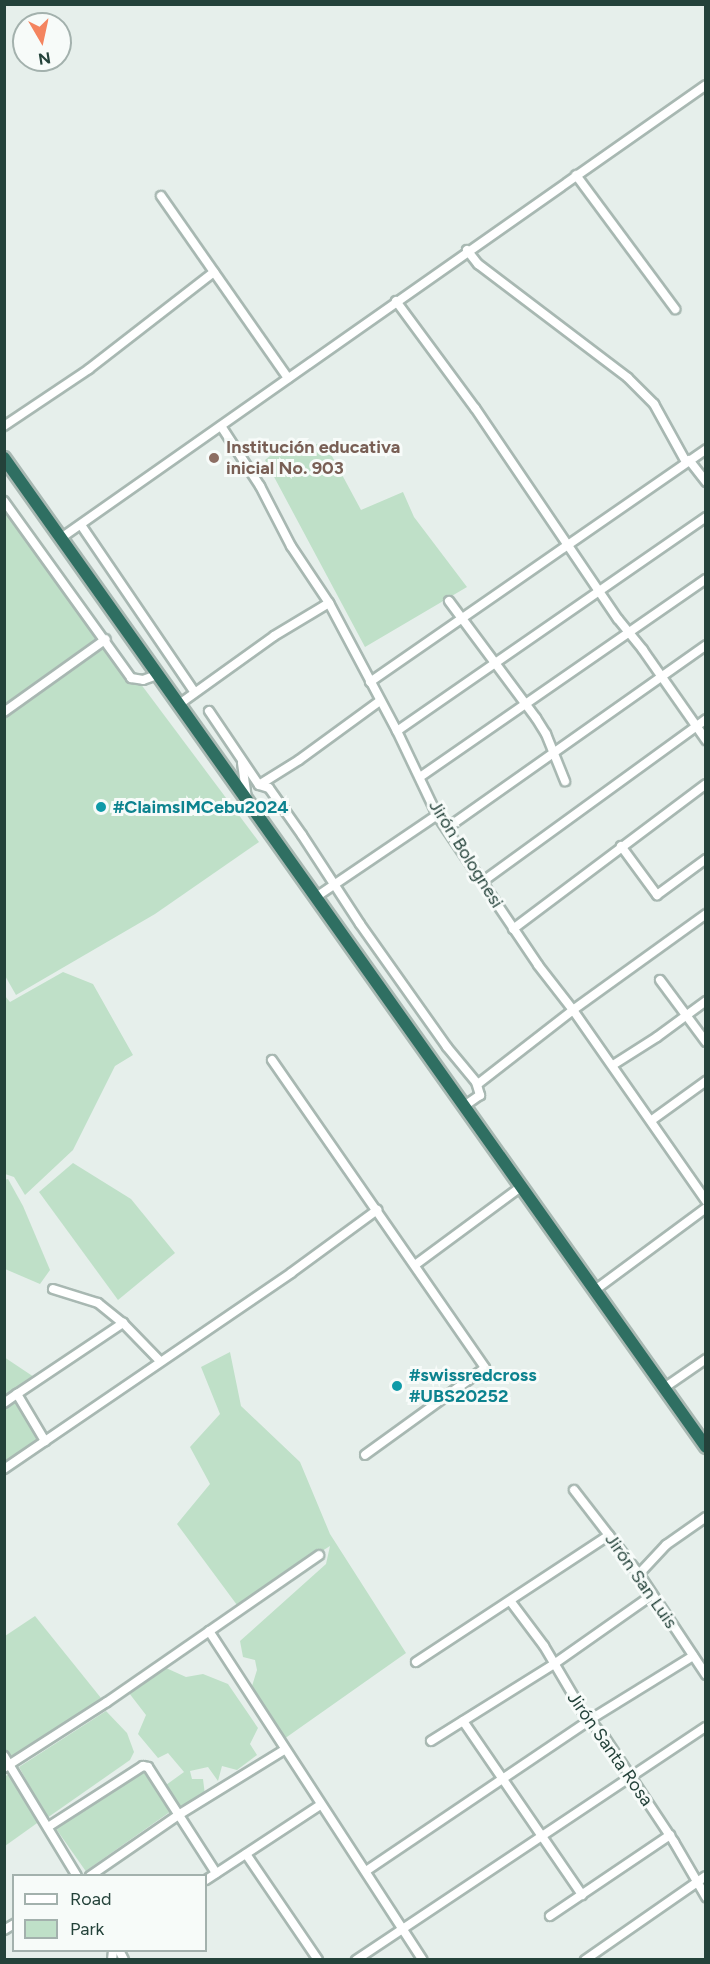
<!DOCTYPE html>
<meta charset="utf-8">
<style>
body{margin:0}
#map{position:relative;width:710px;height:1964px;overflow:hidden;background:#e6efeb;font-family:Figtree,sans-serif}
div>[style]{position:absolute}
[style*='--x']{left:calc(var(--x)*1px);top:calc(var(--y)*1px);width:calc(var(--w)*1px);rotate:calc(var(--a)*1deg)}
.green>*{inset:0;background:#bfe0c8;transform-origin:0 0}
.roads{filter:drop-shadow(2px 0 #a8b8b2) drop-shadow(-2px 0 #a8b8b2) drop-shadow(0 2px #a8b8b2) drop-shadow(0 -2px #a8b8b2)}
.minor>*{height:8px;margin:-4px;padding:0 4px;transform-origin:4px;border-radius:4px;background:#fff}
.highway>*{height:12px;margin:-6px;padding:0 6px;transform-origin:6px;border-radius:6px;background:#2f6f62}
.dots>*{width:16px;height:16px;translate:-50% -50%;box-sizing:border-box;border:3px solid #f7fbf9;border-radius:50%}
span{translate:-50% -50%;white-space:nowrap;text-align:center;line-height:1.15;-webkit-text-stroke:6px #f7fbf9;paint-order:stroke}
.education-label{font-size:18px;color:#785e54;font-weight:700}
.left{translate:0 -50%;text-align:left}
.culture-label{font-size:18px;color:#0d838f;font-weight:700}
.street-label{font-size:18px;color:#24423a}
.frame{position:absolute;inset:0;border:6px solid #24423a;pointer-events:none}
.legend{position:absolute;left:12px;top:1874px;width:195px;height:78px;box-sizing:border-box;background:#f7fbf9;border:2px solid #a3b1ad;margin:0;padding:8px 10px;list-style:none;font-size:18px;color:#24423a}
.legend li{display:flex;align-items:center;gap:12px;height:30px}
.legend b{width:30px;border:2px solid #a3b1ad}
.north{position:absolute;left:12px;top:12px;width:60px;height:60px;box-sizing:border-box;background:#f7fbf9;border:2px solid #a3b1ad;border-radius:50%;rotate:171deg;font-size:16px;font-weight:700;line-height:24px;text-align:center;color:#24423a}
.north::after{content:'';display:block;margin:auto;width:21px;height:27px;background:#f4845f;clip-path:polygon(50% 0,100% 100%,50% 72%,0 100%)}
</style>
<div id="map">
<div class="green">
<div style="clip-path:polygon(287px 442px,326px 445px,361px 510px,403px 492px,414px 517px,467px 587px,365px 647px,265px 460px)"></div>
<div style="clip-path:polygon(4px 501px,259px 842px,155px 914px,16px 995px,4px 974px)"></div>
<div style="clip-path:polygon(63px 972px,93px 984px,133px 1055px,115px 1066px,73px 1150px,25px 1195px,14px 1177px,5px 1174px,5px 996px,10px 1002px)"></div>
<div style="clip-path:polygon(73px 1163px,131px 1199px,175px 1253px,118px 1300px,39px 1192px)"></div>
<div style="clip-path:polygon(8px 1179px,23px 1206px,50px 1270px,40px 1284px,5px 1269px,4px 1180px)"></div>
<div style="clip-path:polygon(230px 1352px,241px 1406px,300px 1462px,330px 1534px,406px 1653px,284px 1739px,252px 1686px,257px 1670px,255px 1660px,243px 1657px,240px 1641px,326px 1564px,330px 1546px,237px 1605px,177px 1524px,210px 1484px,190px 1447px,220px 1414px,201px 1367px)"></div>
<div style="clip-path:polygon(4px 1357px,37px 1379px,17px 1394px,44px 1439px,5px 1468px)"></div>
<div style="clip-path:polygon(35px 1616px,105px 1703px,10px 1763px,5px 1754px,5px 1636px)"></div>
<div style="clip-path:polygon(166px 1668px,186px 1677px,203px 1674px,228px 1684px,258px 1728px,250px 1744px,257px 1755px,237px 1770px,222px 1766px,218px 1781px,208px 1767px,190px 1771px,192px 1779px,203px 1779px,205px 1795px,180px 1806px,166px 1785px,184px 1772px,168px 1753px,158px 1758px,138px 1734px,146px 1715px,129px 1693px)"></div>
<div style="clip-path:polygon(106px 1711px,127px 1733px,134px 1752px,130px 1760px,47px 1818px,19px 1767px)"></div>
<div style="left:137px;top:1763px;width:59px;height:104px;rotate:55deg"></div>
<div style="clip-path:polygon(9px 1774px,40px 1821px,5px 1846px,4px 1777px)"></div>
</div>
<div class="roads">
<div class="minor">
<div style="--x:576;--y:175;--w:167;--a:53.5"></div>
<div style="--x:161;--y:196;--w:222;--a:55.1"></div>
<div style="--x:467;--y:250;--w:18;--a:52"></div>
<div style="--x:478;--y:264;--w:188;--a:37.2"></div>
<div style="--x:628;--y:378;--w:37;--a:45"></div>
<div style="--x:654;--y:404;--w:66;--a:61.1"></div>
<div style="--x:396;--y:301;--w:133;--a:53.6"></div>
<div style="--x:475;--y:408;--w:255;--a:55.9"></div>
<div style="--x:618;--y:619;--w:40;--a:51"></div>
<div style="--x:643;--y:650;--w:110;--a:55"></div>
<div style="--x:4;--y:426;--w:102;--a:-33.8"></div>
<div style="--x:89;--y:369;--w:158;--a:-37.8"></div>
<div style="--x:221;--y:426;--w:72;--a:57"></div>
<div style="--x:260;--y:486;--w:68;--a:62.7"></div>
<div style="--x:291;--y:546;--w:69;--a:56.3"></div>
<div style="--x:329;--y:603;--w:145;--a:62"></div>
<div style="--x:397;--y:731;--w:93;--a:64.5"></div>
<div style="--x:437;--y:815;--w:181;--a:56"></div>
<div style="--x:538;--y:965;--w:57;--a:52.1"></div>
<div style="--x:573;--y:1010;--w:233;--a:55.1"></div>
<div style="--x:689;--y:460;--w:28;--a:52"></div>
<div style="--x:4;--y:501;--w:218;--a:54.3"></div>
<div style="--x:131;--y:678;--w:12;--a:9"></div>
<div style="--x:143;--y:680;--w:15;--a:-20"></div>
<div style="--x:81;--y:525;--w:201;--a:55.8"></div>
<div style="--x:61;--y:538;--w:788;--a:-35.08"></div>
<div style="--x:449;--y:601;--w:146;--a:53.4"></div>
<div style="--x:536;--y:718;--w:19;--a:58"></div>
<div style="--x:546;--y:734;--w:51;--a:68"></div>
<div style="--x:370;--y:682;--w:409;--a:-34.7"></div>
<div style="--x:178;--y:705;--w:118;--a:-35.7"></div>
<div style="--x:274;--y:636;--w:64;--a:-31"></div>
<div style="--x:209;--y:711;--w:89;--a:56"></div>
<div style="--x:259;--y:785;--w:10;--a:17"></div>
<div style="--x:269;--y:788;--w:57;--a:54.9"></div>
<div style="--x:302;--y:835;--w:106;--a:56.9"></div>
<div style="--x:360;--y:924;--w:151;--a:54.7"></div>
<div style="--x:447;--y:1047;--w:45;--a:50.4"></div>
<div style="--x:476;--y:1082;--w:14;--a:73"></div>
<div style="--x:480;--y:1095;--w:19;--a:145"></div>
<div style="--x:4;--y:712;--w:125;--a:-35.6"></div>
<div style="--x:397;--y:731;--w:376;--a:-34.7"></div>
<div style="--x:242;--y:763;--w:34;--a:82"></div>
<div style="--x:420;--y:777;--w:348;--a:-34.7"></div>
<div style="--x:259;--y:785;--w:47;--a:-32"></div>
<div style="--x:299;--y:760;--w:100;--a:-36.1"></div>
<div style="--x:447;--y:828;--w:317;--a:-35.2"></div>
<div style="--x:621;--y:846;--w:61;--a:53.7"></div>
<div style="--x:657;--y:895;--w:61;--a:-36.3"></div>
<div style="--x:482;--y:882;--w:277;--a:-36"></div>
<div style="--x:316;--y:897;--w:146;--a:-34.1"></div>
<div style="--x:513;--y:929;--w:241;--a:-36.9"></div>
<div style="--x:660;--y:980;--w:77;--a:53.4"></div>
<div style="--x:272;--y:1060;--w:374;--a:55.3"></div>
<div style="--x:485;--y:1368;--w:148;--a:144.1"></div>
<div style="--x:613;--y:1065;--w:52;--a:-32.5"></div>
<div style="--x:657;--y:1037;--w:61;--a:-36.3"></div>
<div style="--x:478;--y:1084;--w:120;--a:-37.9"></div>
<div style="--x:573;--y:1010;--w:164;--a:-35.8"></div>
<div style="--x:652;--y:1120;--w:67;--a:-35.8"></div>
<div style="--x:415;--y:1265;--w:133;--a:-36.4"></div>
<div style="--x:53;--y:1289;--w:47;--a:17.3"></div>
<div style="--x:98;--y:1303;--w:32;--a:39"></div>
<div style="--x:595;--y:1290;--w:138;--a:-36.5"></div>
<div style="--x:664;--y:1388;--w:51;--a:-34.6"></div>
<div style="--x:17;--y:1394;--w:128;--a:-33.8"></div>
<div style="--x:123;--y:1323;--w:53;--a:45.8"></div>
<div style="--x:4;--y:1403;--w:16;--a:-35"></div>
<div style="--x:17;--y:1394;--w:55;--a:59.2"></div>
<div style="--x:4;--y:1469;--w:348;--a:-34.3"></div>
<div style="--x:291;--y:1273;--w:107;--a:-36.2"></div>
<div style="--x:574;--y:1490;--w:106;--a:52.3"></div>
<div style="--x:639;--y:1574;--w:121;--a:56.4"></div>
<div style="--x:639;--y:1574;--w:40;--a:-47"></div>
<div style="--x:666;--y:1545;--w:49;--a:-35"></div>
<div style="--x:511;--y:1602;--w:55;--a:53.1"></div>
<div style="--x:544;--y:1646;--w:77;--a:59.4"></div>
<div style="--x:583;--y:1712;--w:34;--a:50"></div>
<div style="--x:605;--y:1738;--w:125;--a:56.4"></div>
<div style="--x:674;--y:1842;--w:64;--a:59.8"></div>
<div style="--x:209;--y:1631;--w:392;--a:57"></div>
<div style="--x:416;--y:1662;--w:231;--a:-33.3"></div>
<div style="--x:463;--y:1721;--w:211;--a:55.6"></div>
<div style="--x:431;--y:1741;--w:145;--a:-32"></div>
<div style="--x:554;--y:1664;--w:120;--a:-35.1"></div>
<div style="--x:4;--y:1756;--w:140;--a:58.7"></div>
<div style="--x:4;--y:1768;--w:122;--a:-32.7"></div>
<div style="--x:107;--y:1702;--w:258;--a:-34.7"></div>
<div style="--x:48;--y:1827;--w:113;--a:-32.7"></div>
<div style="--x:143;--y:1766;--w:5;--a:11"></div>
<div style="--x:148;--y:1767;--w:126;--a:57.3"></div>
<div style="--x:246;--y:1854;--w:128;--a:55.8"></div>
<div style="--x:366;--y:1871;--w:272;--a:-34"></div>
<div style="--x:591;--y:1719;--w:120;--a:-31.7"></div>
<div style="--x:90;--y:1876;--w:109;--a:-34.6"></div>
<div style="--x:180;--y:1814;--w:122;--a:-31.6"></div>
<div style="--x:206;--y:1880;--w:136;--a:-33.3"></div>
<div style="--x:550;--y:1916;--w:145;--a:-34"></div>
<div style="--x:4;--y:1930;--w:12;--a:-31"></div>
<div style="--x:119;--y:1950;--w:11;--a:63"></div>
<div style="--x:112;--y:1960;--w:10;--a:-84"></div>
<div style="--x:356;--y:1960;--w:420;--a:-33.7"></div>
<div style="--x:585;--y:1960;--w:147;--a:-34.8"></div>
</div>
<div class="highway">
<div style="--x:4;--y:458;--w:1213;--a:54.63"></div>
</div>
</div>
<div class="dots">
<div style="left:214px;top:458px;background:#8d6e63"></div>
<div style="left:101px;top:807px;background:#0f9aa8"></div>
<div style="left:397px;top:1386px;background:#0f9aa8"></div>
</div>
<div class="education-label">
<span class="left" style="left:226px;top:458px">Institución educativa<br>inicial No. 903</span>
</div>
<div class="culture-label">
<span class="left" style="left:113px;top:807px">#ClaimsIMCebu2024</span>
<span class="left" style="left:409px;top:1386px">#swissredcross<br>#UBS20252</span>
</div>
<div class="street-label">
<span style="left:466px;top:854px;rotate:58deg">Jirón Bolognesi</span>
<span style="left:641px;top:1581px;rotate:55deg">Jirón San Luis</span>
<span style="left:610px;top:1749px;rotate:55deg">Jirón Santa Rosa</span>
</div>
<div class="frame"></div>
<ul class="legend">
<li><b style="height:8px;background:#fff"></b>Road</li>
<li><b style="height:16px;background:#bfe0c8"></b>Park</li>
</ul>
<div class="north">N</div>
</div>
